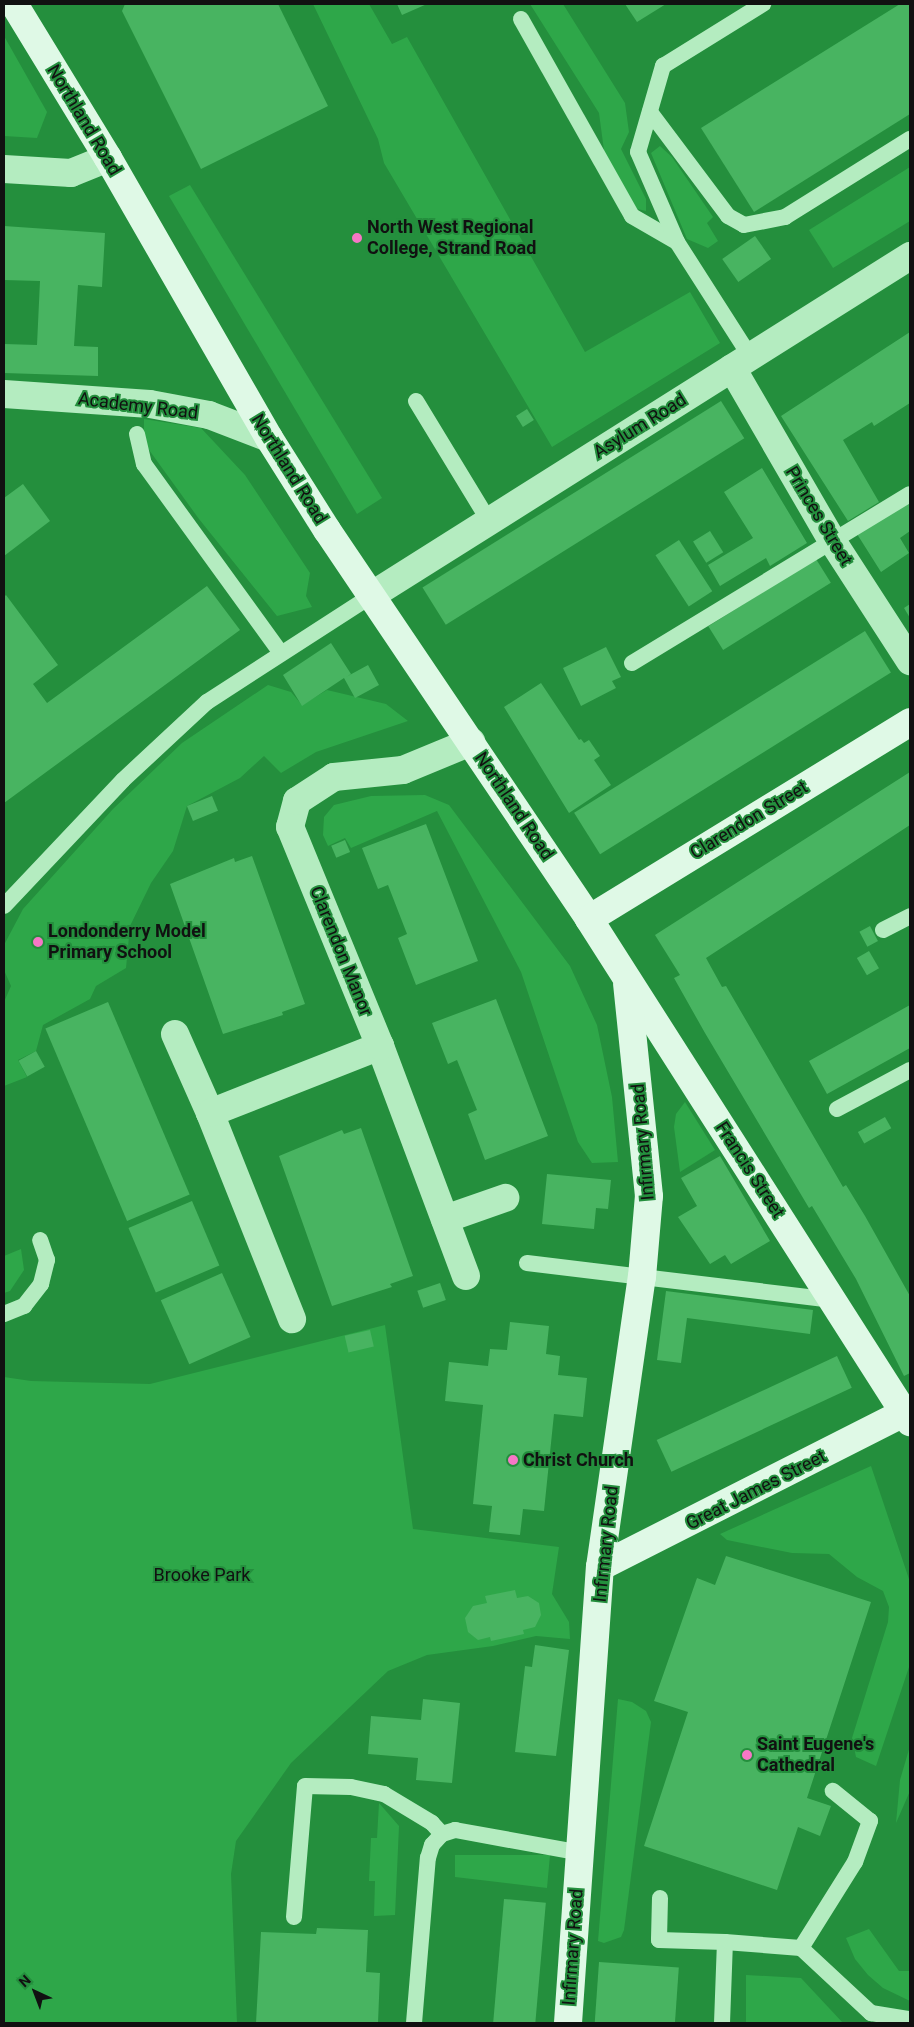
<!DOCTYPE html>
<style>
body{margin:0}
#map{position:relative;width:914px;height:2027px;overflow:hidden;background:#248f3d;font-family:Roboto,sans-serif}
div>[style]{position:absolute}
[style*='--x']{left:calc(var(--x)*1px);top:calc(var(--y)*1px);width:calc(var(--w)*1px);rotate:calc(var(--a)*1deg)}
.green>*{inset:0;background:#2ea749}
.building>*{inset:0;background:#48b461;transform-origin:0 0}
.service>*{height:16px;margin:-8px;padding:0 8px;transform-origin:8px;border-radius:8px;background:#b4ecc0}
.minor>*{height:28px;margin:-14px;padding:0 14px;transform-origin:14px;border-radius:14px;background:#b4ecc0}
.secondary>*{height:28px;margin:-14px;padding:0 14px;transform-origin:14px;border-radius:14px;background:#dff9e6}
.dots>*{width:14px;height:14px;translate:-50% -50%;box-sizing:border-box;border:2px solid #248f3d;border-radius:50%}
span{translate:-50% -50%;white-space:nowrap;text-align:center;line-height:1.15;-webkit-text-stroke:4px #248f3d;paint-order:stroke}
.street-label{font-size:18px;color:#111}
.poi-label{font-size:18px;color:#111;font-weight:700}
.left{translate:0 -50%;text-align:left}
.park-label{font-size:18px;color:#111}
.frame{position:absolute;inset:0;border:5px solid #111;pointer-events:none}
.north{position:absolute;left:10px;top:1967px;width:50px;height:50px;-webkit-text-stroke:4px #248f3d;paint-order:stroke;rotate:317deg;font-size:14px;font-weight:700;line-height:20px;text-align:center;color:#111}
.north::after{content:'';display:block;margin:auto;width:18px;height:22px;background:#111;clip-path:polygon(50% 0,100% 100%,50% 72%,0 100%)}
</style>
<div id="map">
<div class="green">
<div style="clip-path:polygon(313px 4px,369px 4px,392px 44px,407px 37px,585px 352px,690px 292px,720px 343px,552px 447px,384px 163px,378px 139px)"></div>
<div style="clip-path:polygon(530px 4px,563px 4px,625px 103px,629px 132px,621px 149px,646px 199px,646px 211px,633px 208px,605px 158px,599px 113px)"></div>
<div style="clip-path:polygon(4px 36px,47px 112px,37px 138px,4px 136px)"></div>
<div style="clip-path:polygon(660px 146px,672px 157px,713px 217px,707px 223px,718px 241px,708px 248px,687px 239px,651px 153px)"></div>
<div style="clip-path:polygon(910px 167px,910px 221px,833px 268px,809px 230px)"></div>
<div style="clip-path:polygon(190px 185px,382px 498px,357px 514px,169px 196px)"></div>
<div style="clip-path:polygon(144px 419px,201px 428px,245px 475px,310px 573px,306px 596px,312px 607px,277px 616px,199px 519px,144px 443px)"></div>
<div style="clip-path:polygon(268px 685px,291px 692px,302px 705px,327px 690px,386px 704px,408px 721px,316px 752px,281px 773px,264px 756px,240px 778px,187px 806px,173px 851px,151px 883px,130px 926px,126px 968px,96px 986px,90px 999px,43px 1025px,36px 1051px,18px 1060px,27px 1077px,4px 1086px,4px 1002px,11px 986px,4px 970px,4px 945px,23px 909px,113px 809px,182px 743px)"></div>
<div style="clip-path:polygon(425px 795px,449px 805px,570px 966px,597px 1025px,612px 1097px,618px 1162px,592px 1163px,578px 1142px,521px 972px,437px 811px,351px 848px,345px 838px,328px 846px,323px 835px,324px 817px,334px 805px,371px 796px)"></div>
<div style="clip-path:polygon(685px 1102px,715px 1150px,680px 1172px,674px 1127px,676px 1114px)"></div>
<div style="clip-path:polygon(21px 1249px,24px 1270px,10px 1291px,4px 1293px,4px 1256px)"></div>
<div style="clip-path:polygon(385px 1325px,413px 1529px,559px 1547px,552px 1594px,569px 1622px,570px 1639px,536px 1636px,493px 1646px,427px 1655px,388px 1671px,291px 1763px,236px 1841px,231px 1874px,237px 2023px,4px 2023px,4px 1377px,31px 1381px,150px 1384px)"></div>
<div style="clip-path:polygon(871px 1466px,910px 1582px,910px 1664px,876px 1766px,856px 1757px,852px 1738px,888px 1622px,889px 1607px,883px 1591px,857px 1577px,829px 1554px,792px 1553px,727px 1540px,720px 1534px)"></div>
<div style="clip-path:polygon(618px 1699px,632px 1702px,646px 1711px,651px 1722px,624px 1930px,621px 1937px,604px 1943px,598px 1941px)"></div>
<div style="clip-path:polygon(910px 1746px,910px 1791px,896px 1823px,900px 1780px)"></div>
<div style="clip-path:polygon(379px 1803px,399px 1826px,395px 1915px,374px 1916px,375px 1881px,369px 1881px,371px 1838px,377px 1838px)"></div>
<div style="clip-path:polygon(455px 1855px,550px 1855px,547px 1888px,455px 1877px)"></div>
<div style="clip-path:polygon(869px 1929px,899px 1971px,910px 1971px,910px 2001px,883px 1988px,868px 1975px,855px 1959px,846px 1938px)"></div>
<div style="clip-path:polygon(746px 1975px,801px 1978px,843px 2023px,746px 2023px)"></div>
</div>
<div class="building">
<div style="clip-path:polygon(125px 4px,278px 4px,328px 106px,201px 169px,122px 11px)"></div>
<div style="clip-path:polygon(397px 4px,427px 4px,402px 15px)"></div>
<div style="clip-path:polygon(625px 4px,666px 4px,637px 22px)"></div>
<div style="clip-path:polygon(900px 4px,910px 4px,910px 114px,754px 212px,701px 128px)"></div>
<div style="clip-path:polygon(4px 226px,105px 233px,102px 287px,78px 285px,74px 346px,98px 347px,98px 376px,4px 373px,4px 344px,37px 345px,40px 281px,4px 280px)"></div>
<div style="left:755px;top:236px;width:28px;height:40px;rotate:55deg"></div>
<div style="clip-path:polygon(910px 332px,910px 403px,874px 426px,872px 422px,843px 440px,879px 502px,848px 521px,781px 416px)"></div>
<div style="left:721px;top:401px;width:44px;height:352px;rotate:58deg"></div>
<div style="left:527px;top:409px;width:13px;height:13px;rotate:58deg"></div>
<div style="clip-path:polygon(762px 468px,807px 543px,770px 566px,766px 558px,720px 586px,708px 565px,753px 538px,724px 492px)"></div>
<div style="clip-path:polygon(23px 484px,50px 521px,4px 556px,4px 498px)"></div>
<div style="clip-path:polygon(910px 501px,910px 531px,900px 538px,909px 553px,881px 572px,857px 534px)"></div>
<div style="left:710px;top:531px;width:25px;height:20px;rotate:58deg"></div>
<div style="left:679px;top:540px;width:61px;height:28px;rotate:57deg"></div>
<div style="left:816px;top:559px;width:28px;height:127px;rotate:58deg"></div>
<div style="clip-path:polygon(207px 586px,240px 630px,4px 803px,4px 597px,6px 595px,58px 665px,33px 684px,47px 703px)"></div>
<div style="clip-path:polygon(910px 604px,910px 618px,904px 608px)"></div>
<div style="left:865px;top:631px;width:49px;height:343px;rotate:58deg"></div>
<div style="clip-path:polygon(331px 643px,351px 674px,346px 677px,368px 665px,379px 685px,355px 698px,344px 678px,302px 706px,283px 675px)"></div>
<div style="clip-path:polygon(606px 647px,621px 677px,612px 681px,616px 688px,581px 706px,563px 668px)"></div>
<div style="clip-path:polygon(541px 683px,579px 740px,581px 739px,584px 743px,589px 740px,600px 756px,594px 760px,611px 785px,569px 813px,504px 707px)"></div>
<div style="clip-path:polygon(910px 772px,910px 825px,706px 958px,722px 987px,726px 986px,843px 1187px,846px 1185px,865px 1216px,910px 1296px,910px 1373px,904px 1376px,856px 1279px,812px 1206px,809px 1208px,705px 1033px,674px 978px,680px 975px,655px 935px)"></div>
<div style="left:212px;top:796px;width:16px;height:27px;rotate:68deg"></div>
<div style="clip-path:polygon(426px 824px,478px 961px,416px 985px,398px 938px,407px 934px,388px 885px,378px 889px,362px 848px)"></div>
<div style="left:345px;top:840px;width:13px;height:15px;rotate:67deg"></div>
<div style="clip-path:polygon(252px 856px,305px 1004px,282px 1012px,283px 1015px,223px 1034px,170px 884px,234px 858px,235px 862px)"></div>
<div style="left:870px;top:926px;width:17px;height:12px;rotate:62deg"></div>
<div style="left:869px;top:951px;width:20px;height:14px;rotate:60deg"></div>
<div style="clip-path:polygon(496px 999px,548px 1136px,485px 1160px,468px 1114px,477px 1110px,457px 1060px,448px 1064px,432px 1023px)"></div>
<div style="left:108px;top:1002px;width:209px;height:68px;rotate:67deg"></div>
<div style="clip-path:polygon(910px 1005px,910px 1048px,827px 1094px,809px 1061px)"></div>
<div style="left:36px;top:1051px;width:18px;height:20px;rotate:61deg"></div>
<div style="left:885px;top:1117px;width:13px;height:31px;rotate:61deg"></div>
<div style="clip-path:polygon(361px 1128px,413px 1276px,390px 1284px,392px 1287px,332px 1306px,279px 1156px,342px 1130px,344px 1134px)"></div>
<div style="clip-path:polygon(720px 1156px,770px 1241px,731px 1264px,725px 1255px,710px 1264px,678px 1217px,697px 1206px,681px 1178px)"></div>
<div style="clip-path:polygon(547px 1174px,611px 1180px,608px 1209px,596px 1208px,594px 1229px,542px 1224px)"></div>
<div style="left:192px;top:1201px;width:70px;height:69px;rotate:67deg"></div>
<div style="left:222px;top:1273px;width:70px;height:67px;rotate:66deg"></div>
<div style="left:440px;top:1283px;width:18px;height:24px;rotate:71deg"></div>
<div style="clip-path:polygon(666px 1291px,813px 1310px,810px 1334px,687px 1318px,681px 1363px,657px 1360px)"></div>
<div style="clip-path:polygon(510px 1322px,549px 1326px,546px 1354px,560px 1356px,558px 1375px,587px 1378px,583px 1417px,554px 1414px,544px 1511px,523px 1509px,520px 1535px,489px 1532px,492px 1506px,473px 1504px,483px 1405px,445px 1401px,449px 1362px,488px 1366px,490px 1349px,507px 1350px)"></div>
<div style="left:370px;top:1330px;width:17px;height:26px;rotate:77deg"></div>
<div style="left:837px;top:1356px;width:35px;height:199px;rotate:65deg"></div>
<div style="clip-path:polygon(726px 1556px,871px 1602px,807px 1798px,831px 1806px,820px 1836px,798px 1827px,777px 1890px,644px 1846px,688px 1712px,654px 1701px,697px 1578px,715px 1585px)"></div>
<div style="clip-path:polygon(515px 1590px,517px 1598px,528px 1596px,539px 1603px,541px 1615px,535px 1627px,523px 1630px,524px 1634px,491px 1641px,490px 1637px,478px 1640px,468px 1632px,465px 1618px,473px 1606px,487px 1603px,485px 1596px)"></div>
<div style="clip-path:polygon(535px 1645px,569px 1650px,556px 1756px,515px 1752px,525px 1666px,532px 1667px)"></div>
<div style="clip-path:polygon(423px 1699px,460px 1703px,452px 1783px,416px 1780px,418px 1758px,368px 1754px,371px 1716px,421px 1720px)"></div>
<div style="left:504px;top:1899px;width:42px;height:125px;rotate:5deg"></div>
<div style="clip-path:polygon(317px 1928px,368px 1930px,366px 1972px,380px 1973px,378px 2023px,256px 2023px,261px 1932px,316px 1934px)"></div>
<div style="left:599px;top:1962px;width:80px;height:61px;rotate:4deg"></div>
</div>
<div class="service">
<div style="--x:521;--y:19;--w:226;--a:60.6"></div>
<div style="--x:632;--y:216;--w:52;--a:30"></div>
<div style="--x:677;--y:242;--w:135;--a:57.4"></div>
<div style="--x:650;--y:112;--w:130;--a:53.1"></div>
<div style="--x:728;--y:216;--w:18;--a:29"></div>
<div style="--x:744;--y:225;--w:42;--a:-11"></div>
<div style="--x:785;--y:217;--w:147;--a:-32"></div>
<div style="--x:677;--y:242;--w:98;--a:-113.4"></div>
<div style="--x:638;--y:152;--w:90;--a:-73.8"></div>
<div style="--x:663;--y:66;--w:118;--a:-31.8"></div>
<div style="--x:416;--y:401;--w:140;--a:58.7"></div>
<div style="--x:137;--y:434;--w:31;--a:77"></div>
<div style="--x:144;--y:464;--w:232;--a:54.1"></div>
<div style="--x:632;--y:663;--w:325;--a:-31.3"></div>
<div style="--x:4;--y:906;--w:173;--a:-46.6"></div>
<div style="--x:123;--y:780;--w:115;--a:-42.9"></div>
<div style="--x:207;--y:702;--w:193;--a:-32.9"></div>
<div style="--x:883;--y:930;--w:30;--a:-27"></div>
<div style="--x:837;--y:1109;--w:83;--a:-28.1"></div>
<div style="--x:527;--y:1263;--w:308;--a:6.9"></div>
<div style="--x:4;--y:1314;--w:22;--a:-22"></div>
<div style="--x:24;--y:1306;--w:28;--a:-52"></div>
<div style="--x:41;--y:1284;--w:25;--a:-76"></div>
<div style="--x:47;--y:1260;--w:21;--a:-109"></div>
<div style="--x:660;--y:1898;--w:42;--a:91.4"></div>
<div style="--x:659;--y:1940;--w:66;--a:1.7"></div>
<div style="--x:725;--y:1942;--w:76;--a:4.5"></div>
<div style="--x:801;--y:1948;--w:102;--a:-57.9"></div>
<div style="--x:855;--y:1862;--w:44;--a:-69.9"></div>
<div style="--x:870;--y:1821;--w:48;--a:-141"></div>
<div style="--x:294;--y:1917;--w:131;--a:-85.2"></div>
<div style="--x:305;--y:1786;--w:46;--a:1.2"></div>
<div style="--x:351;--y:1787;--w:34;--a:12"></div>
<div style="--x:384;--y:1794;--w:56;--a:31.1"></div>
<div style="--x:432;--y:1823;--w:15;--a:48"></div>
<div style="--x:801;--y:1948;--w:96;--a:42.9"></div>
<div style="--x:871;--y:2013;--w:39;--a:9"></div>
<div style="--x:414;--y:2023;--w:166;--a:-85.2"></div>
<div style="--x:428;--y:1858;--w:14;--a:-73"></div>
<div style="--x:432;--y:1845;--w:15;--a:-48"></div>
<div style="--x:442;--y:1834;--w:14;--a:-17"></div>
<div style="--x:455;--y:1830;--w:128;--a:10.3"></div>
<div style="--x:722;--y:2023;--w:81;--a:-87.9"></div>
</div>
<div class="minor">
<div style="--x:4;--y:169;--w:67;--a:3.4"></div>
<div style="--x:71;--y:173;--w:40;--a:-22"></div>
<div style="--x:732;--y:368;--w:201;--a:59.9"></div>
<div style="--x:833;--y:542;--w:142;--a:57.1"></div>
<div style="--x:4;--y:394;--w:146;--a:3.9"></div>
<div style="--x:150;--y:404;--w:60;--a:10.6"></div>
<div style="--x:209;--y:415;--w:64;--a:21"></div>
<div style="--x:369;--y:597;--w:640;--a:-32.22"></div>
<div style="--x:175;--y:1034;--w:86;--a:66.1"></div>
<div style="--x:210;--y:1113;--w:222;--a:68.3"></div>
<div style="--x:210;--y:1113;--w:183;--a:-21.5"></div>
<div style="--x:445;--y:1219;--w:64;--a:-19.3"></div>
<div style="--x:466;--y:1276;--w:246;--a:-110.5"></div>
<div style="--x:380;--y:1046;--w:237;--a:-112.3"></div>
<div style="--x:290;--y:827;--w:27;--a:-75"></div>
<div style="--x:297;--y:801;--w:44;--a:-33"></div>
<div style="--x:334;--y:777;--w:69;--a:-5.8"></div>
<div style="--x:403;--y:770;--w:74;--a:-22.4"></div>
</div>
<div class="secondary">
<div style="--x:14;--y:4;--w:180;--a:58.6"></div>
<div style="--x:108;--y:158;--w:323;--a:60.1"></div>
<div style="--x:269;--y:438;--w:109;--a:57.8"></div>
<div style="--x:327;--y:530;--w:469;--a:56"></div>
<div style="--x:589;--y:919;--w:597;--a:57.46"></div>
<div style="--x:589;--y:919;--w:377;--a:-31.5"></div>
<div style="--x:600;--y:1567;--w:347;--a:-26.9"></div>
<div style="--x:568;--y:2023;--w:457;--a:-86"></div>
<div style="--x:600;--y:1567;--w:293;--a:-81.8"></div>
<div style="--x:642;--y:1277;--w:81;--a:-85.1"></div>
<div style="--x:649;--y:1196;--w:213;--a:-95.9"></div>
</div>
<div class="dots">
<div style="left:357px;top:238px;background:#f677c6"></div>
<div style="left:38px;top:942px;background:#f677c6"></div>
<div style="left:513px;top:1460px;background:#f677c6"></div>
<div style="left:747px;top:1755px;background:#f677c6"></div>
</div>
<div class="street-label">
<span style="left:84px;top:120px;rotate:59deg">Northland Road</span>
<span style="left:138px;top:406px;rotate:7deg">Academy Road</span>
<span style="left:640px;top:426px;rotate:-32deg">Asylum Road</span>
<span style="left:289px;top:469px;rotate:58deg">Northland Road</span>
<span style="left:819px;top:516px;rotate:59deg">Princes Street</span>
<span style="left:514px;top:806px;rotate:56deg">Northland Road</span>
<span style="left:749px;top:820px;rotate:-31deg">Clarendon Street</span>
<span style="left:341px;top:951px;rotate:68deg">Clarendon Manor</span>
<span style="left:643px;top:1142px;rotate:-95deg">Infirmary Road</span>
<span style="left:750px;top:1170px;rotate:57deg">Francis Street</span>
<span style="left:756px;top:1490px;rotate:-27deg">Great James Street</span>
<span style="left:606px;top:1544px;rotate:-84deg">Infirmary Road</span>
<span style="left:573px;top:1947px;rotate:-86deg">Infirmary Road</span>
</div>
<div class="poi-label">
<span class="left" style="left:367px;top:238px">North West Regional<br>College, Strand Road</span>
<span class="left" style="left:48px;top:942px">Londonderry Model<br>Primary School</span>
<span class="left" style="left:523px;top:1460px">Christ Church</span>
<span class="left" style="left:757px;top:1755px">Saint Eugene's<br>Cathedral</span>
</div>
<div class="park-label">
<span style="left:202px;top:1575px">Brooke Park</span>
</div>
<div class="frame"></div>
<div class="north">N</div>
</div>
